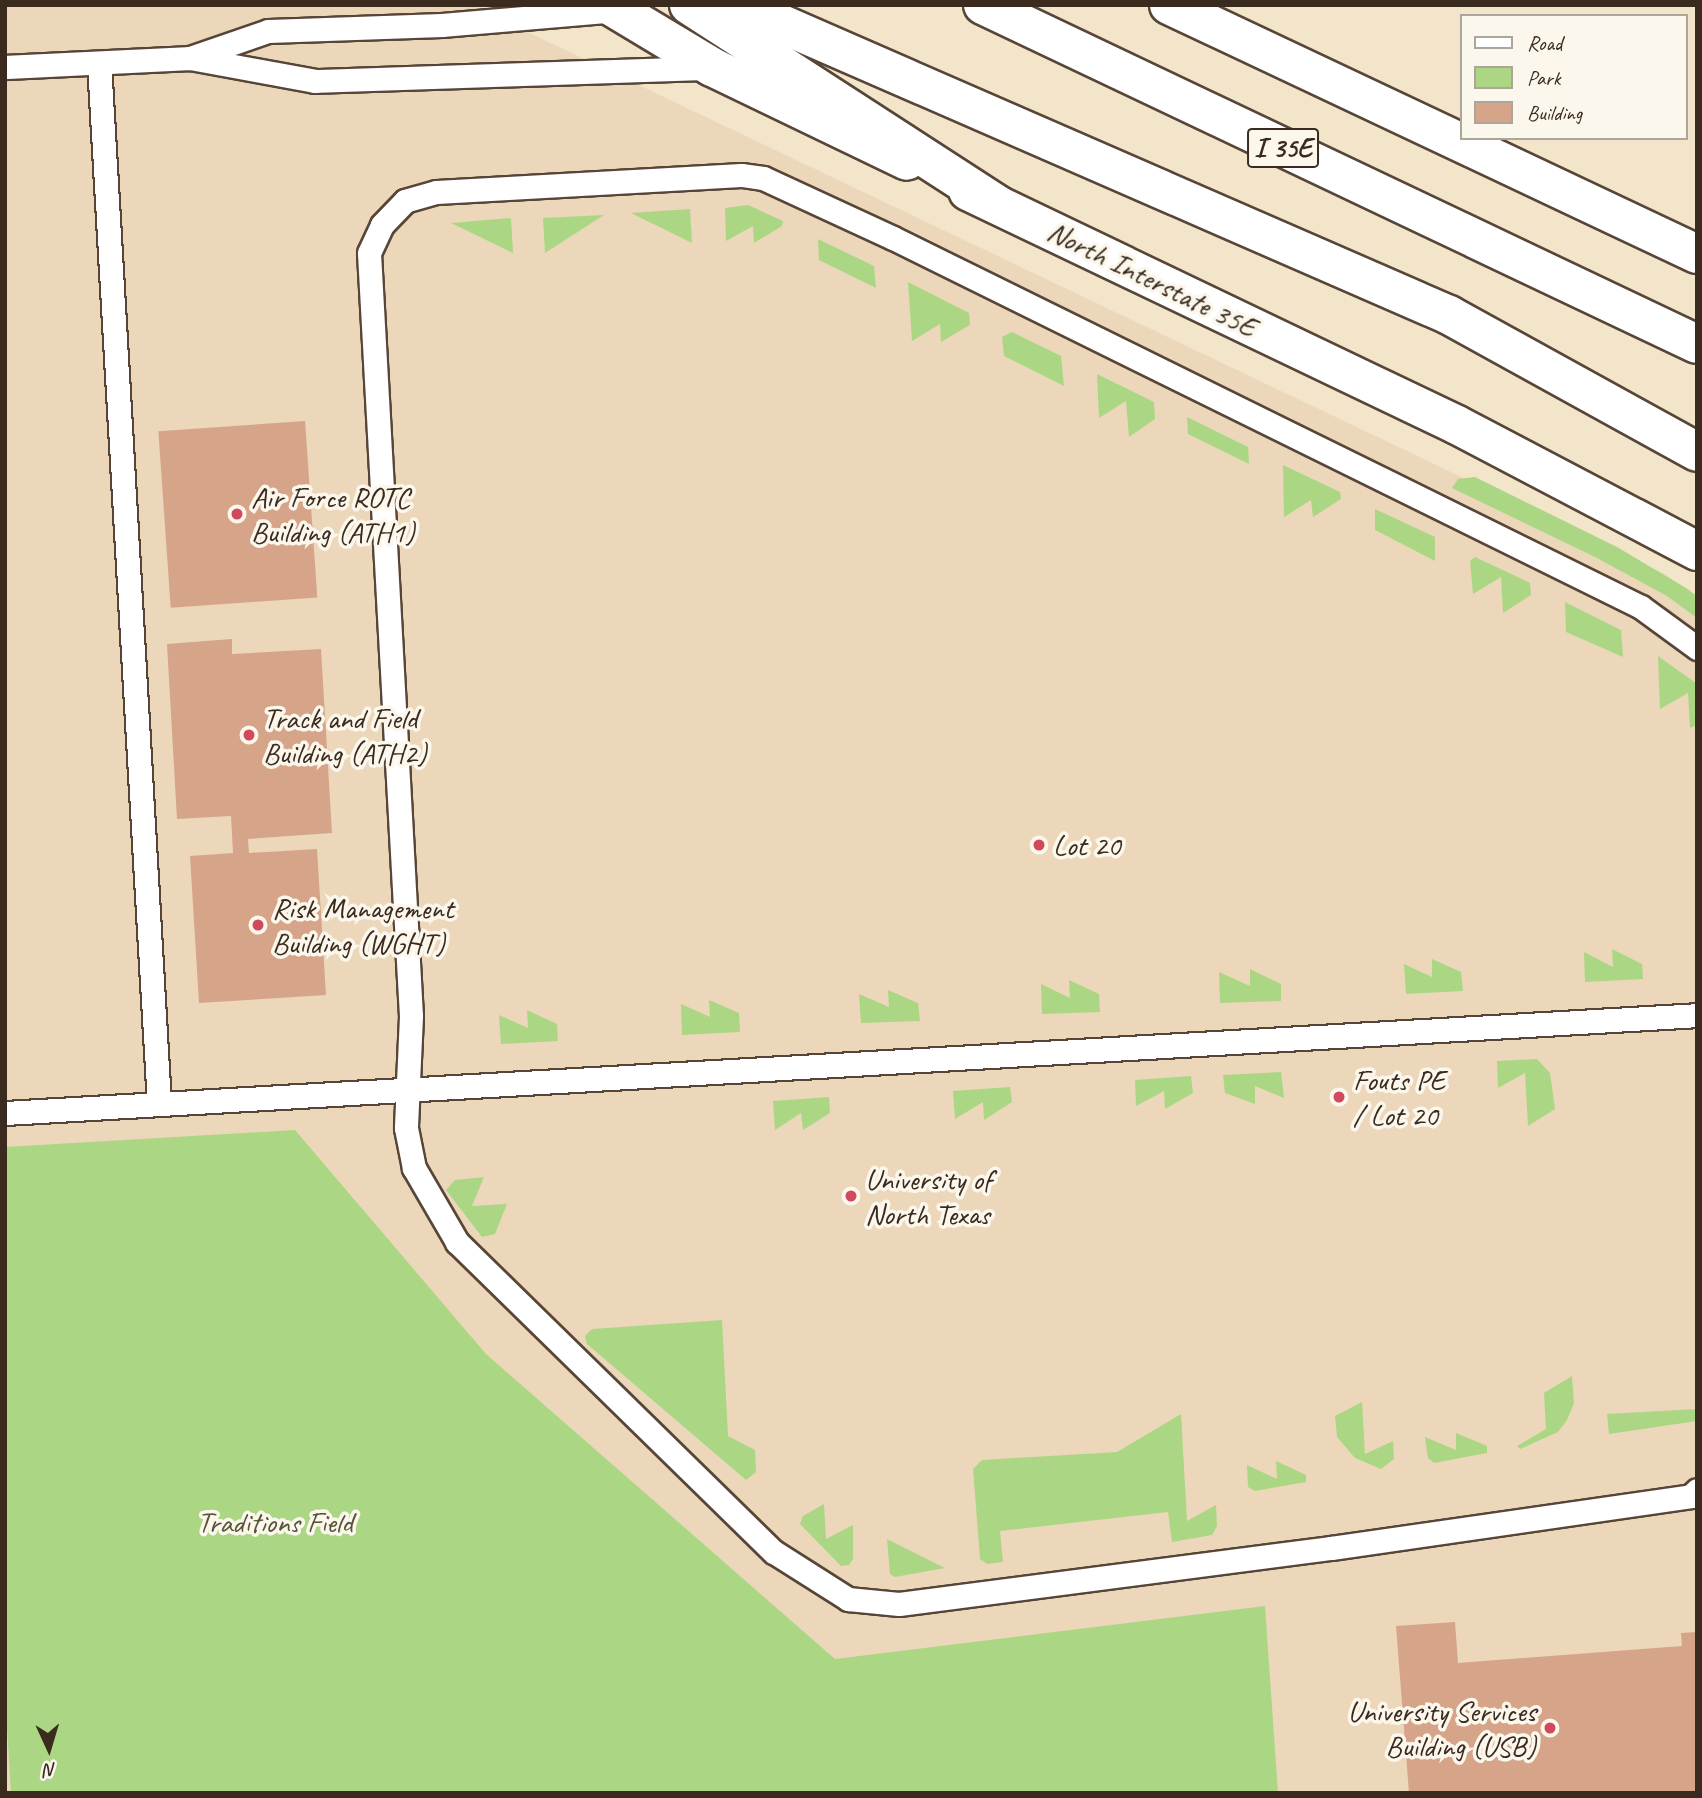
<!DOCTYPE html>
<style>
body{margin:0}
#map{position:relative;width:1702px;height:1798px;overflow:hidden;background:#f3e5ca;font-family:Caveat,sans-serif}
div>[style]{position:absolute}
[style*='--x']{left:calc(var(--x)*1px);top:calc(var(--y)*1px);width:calc(var(--w)*1px);rotate:calc(var(--a)*1deg)}
.built>*{inset:0;background:#ecd7ba}
.green>*{inset:0;background:#abd784}
.building>*{inset:0;background:#d6a488;transform-origin:0 0}
.roads{filter:drop-shadow(2px 0 #574638) drop-shadow(-2px 0 #574638) drop-shadow(0 2px #574638) drop-shadow(0 -2px #574638)}
.service>*{height:23px;margin:-11.5px;padding:0 11.5px;transform-origin:11.5px;border-radius:11.5px;background:#fff}
.secondary>*{height:38px;margin:-19px;padding:0 19px;transform-origin:19px;border-radius:19px;background:#fff}
.motorway>*{height:38px;margin:-19px;padding:0 19px;transform-origin:19px;border-radius:19px;background:#fff}
.dots>*{width:19px;height:19px;translate:-50% -50%;box-sizing:border-box;border:4px solid #fbf7ec;border-radius:50%}
span{translate:-50% -50%;white-space:nowrap;text-align:center;line-height:1.15;-webkit-text-stroke:7px #fbf7ec;paint-order:stroke}
.shield-label span{padding:2px 5px;background:#fbf7ec;border:2px solid;border-radius:5px;-webkit-text-stroke-width:0}
.shield-label{font-size:28px;color:#3b2a1e;font-weight:700}
.street-label{font-size:30px;color:#3b2a1e}
.poi-label{font-size:30px;color:#3b2a1e}
.left{translate:0 -50%;text-align:left}
.right{translate:-100% -50%;text-align:right}
.park-label{font-size:30px;color:#575538}
.frame{position:absolute;inset:0;border:7px solid #3b2a1e;pointer-events:none}
.legend{position:absolute;left:1460px;top:14px;width:228px;height:126px;box-sizing:border-box;background:#fbf7ec;border:2px solid #aea59a;margin:0;padding:9px 12px;list-style:none;font-size:21px;color:#3b2a1e}
.legend li{display:flex;align-items:center;gap:14px;height:35px}
.legend b{width:35px;border:2px solid #aea59a}
.north{position:absolute;left:14px;top:1714px;width:70px;height:70px;-webkit-text-stroke:5px #fbf7ec;paint-order:stroke;rotate:176deg;font-size:19px;font-weight:700;line-height:28px;text-align:center;color:#3b2a1e}
.north::after{content:'';display:block;margin:auto;width:24px;height:32px;background:#3b2a1e;clip-path:polygon(50% 0,100% 100%,50% 72%,0 100%)}
</style>
<div id="map">
<div class="built">
<div style="clip-path:polygon(5px 5px,471px 5px,1665px 574px,1697px 598px,1697px 1793px,5px 1793px)"></div>
</div>
<div class="green">
<div style="clip-path:polygon(748px 205px,783px 221px,782px 226px,754px 243px,753px 226px,726px 241px,725px 208px)"></div>
<div style="clip-path:polygon(690px 209px,692px 243px,631px 213px)"></div>
<div style="clip-path:polygon(604px 215px,545px 253px,543px 218px)"></div>
<div style="clip-path:polygon(511px 218px,513px 253px,451px 223px)"></div>
<div style="clip-path:polygon(818px 239px,874px 266px,876px 288px,819px 260px)"></div>
<div style="clip-path:polygon(908px 282px,969px 313px,970px 325px,941px 342px,940px 324px,912px 341px)"></div>
<div style="clip-path:polygon(1012px 332px,1061px 356px,1064px 386px,1004px 356px,1002px 337px)"></div>
<div style="clip-path:polygon(1097px 374px,1154px 402px,1155px 419px,1129px 437px,1126px 401px,1099px 418px)"></div>
<div style="clip-path:polygon(1187px 417px,1248px 447px,1249px 464px,1188px 434px)"></div>
<div style="clip-path:polygon(1283px 465px,1340px 492px,1341px 499px,1313px 517px,1311px 500px,1284px 517px)"></div>
<div style="clip-path:polygon(1475px 477px,1617px 547px,1686px 588px,1697px 596px,1697px 618px,1667px 596px,1595px 557px,1452px 488px,1458px 479px)"></div>
<div style="clip-path:polygon(1375px 509px,1435px 537px,1435px 561px,1375px 530px)"></div>
<div style="clip-path:polygon(1475px 557px,1530px 583px,1531px 595px,1503px 613px,1501px 577px,1473px 594px,1470px 561px)"></div>
<div style="clip-path:polygon(1565px 602px,1621px 630px,1623px 657px,1566px 632px)"></div>
<div style="clip-path:polygon(1658px 656px,1697px 684px,1697px 725px,1690px 728px,1688px 693px,1660px 709px)"></div>
<div style="clip-path:polygon(1612px 949px,1642px 964px,1643px 979px,1585px 982px,1584px 952px,1613px 967px)"></div>
<div style="clip-path:polygon(1432px 959px,1461px 972px,1463px 991px,1406px 994px,1404px 964px,1432px 977px)"></div>
<div style="clip-path:polygon(1250px 969px,1281px 984px,1281px 1001px,1220px 1003px,1219px 972px,1250px 986px)"></div>
<div style="clip-path:polygon(1069px 980px,1099px 994px,1100px 1012px,1042px 1014px,1041px 984px,1070px 998px)"></div>
<div style="clip-path:polygon(888px 990px,918px 1003px,920px 1021px,861px 1023px,859px 994px,889px 1007px)"></div>
<div style="clip-path:polygon(709px 1000px,739px 1013px,740px 1032px,682px 1035px,681px 1004px,710px 1017px)"></div>
<div style="clip-path:polygon(527px 1010px,557px 1024px,558px 1041px,501px 1044px,499px 1015px,528px 1028px)"></div>
<div style="clip-path:polygon(1537px 1059px,1550px 1073px,1555px 1109px,1528px 1126px,1525px 1073px,1498px 1088px,1497px 1061px)"></div>
<div style="clip-path:polygon(1281px 1072px,1284px 1098px,1255px 1086px,1255px 1104px,1225px 1093px,1223px 1075px)"></div>
<div style="clip-path:polygon(1191px 1076px,1193px 1093px,1165px 1109px,1164px 1091px,1136px 1106px,1135px 1080px)"></div>
<div style="clip-path:polygon(1010px 1087px,1012px 1102px,984px 1120px,983px 1102px,955px 1119px,953px 1091px)"></div>
<div style="clip-path:polygon(829px 1097px,830px 1113px,803px 1130px,801px 1113px,775px 1130px,773px 1101px)"></div>
<div style="clip-path:polygon(295px 1130px,486px 1354px,835px 1659px,1265px 1606px,1278px 1793px,11px 1793px,5px 1695px,5px 1147px)"></div>
<div style="clip-path:polygon(484px 1177px,472px 1206px,507px 1204px,495px 1234px,482px 1237px,446px 1190px,455px 1180px)"></div>
<div style="clip-path:polygon(722px 1320px,728px 1436px,755px 1450px,756px 1472px,746px 1480px,587px 1344px,585px 1336px,592px 1329px)"></div>
<div style="clip-path:polygon(1572px 1376px,1574px 1403px,1567px 1420px,1558px 1432px,1520px 1449px,1517px 1446px,1546px 1429px,1544px 1393px)"></div>
<div style="clip-path:polygon(1362px 1402px,1365px 1454px,1393px 1441px,1394px 1459px,1381px 1469px,1355px 1458px,1337px 1437px,1335px 1416px)"></div>
<div style="clip-path:polygon(1697px 1409px,1697px 1421px,1609px 1434px,1607px 1414px)"></div>
<div style="clip-path:polygon(1181px 1414px,1187px 1521px,1216px 1505px,1217px 1526px,1212px 1535px,1172px 1542px,1168px 1512px,1000px 1531px,1003px 1562px,987px 1564px,980px 1559px,973px 1469px,982px 1460px,1117px 1452px)"></div>
<div style="clip-path:polygon(1456px 1433px,1487px 1446px,1487px 1453px,1434px 1463px,1428px 1458px,1425px 1437px,1456px 1450px)"></div>
<div style="clip-path:polygon(1276px 1461px,1306px 1475px,1306px 1482px,1255px 1491px,1248px 1487px,1247px 1465px,1277px 1479px)"></div>
<div style="clip-path:polygon(824px 1504px,826px 1539px,853px 1525px,853px 1559px,849px 1565px,841px 1566px,800px 1524px,803px 1516px)"></div>
<div style="clip-path:polygon(887px 1539px,945px 1568px,895px 1577px,890px 1574px)"></div>
</div>
<div class="building">
<div style="left:305px;top:421px;width:177px;height:147px;rotate:86deg"></div>
<div style="clip-path:polygon(232px 639px,232px 654px,321px 649px,332px 833px,248px 839px,249px 853px,317px 849px,326px 995px,199px 1003px,190px 856px,233px 853px,231px 816px,177px 819px,167px 644px)"></div>
<div style="clip-path:polygon(1455px 1622px,1458px 1663px,1682px 1646px,1681px 1633px,1697px 1632px,1697px 1793px,1409px 1793px,1396px 1626px)"></div>
</div>
<div class="roads">
<div class="service">
<div style="--x:617;--y:10;--w:176;--a:175.1"></div>
<div style="--x:442;--y:25;--w:174;--a:178"></div>
<div style="--x:268;--y:31;--w:83;--a:160.9"></div>
<div style="--x:190;--y:58;--w:127;--a:10.4"></div>
<div style="--x:315;--y:81;--w:393;--a:-1.9"></div>
<div style="--x:99;--y:63;--w:1043;--a:86.7"></div>
<div style="--x:5;--y:67;--w:185;--a:-2.8"></div>
<div style="--x:1697;--y:648;--w:69;--a:-143.8"></div>
<div style="--x:1641;--y:607;--w:834;--a:-153.74"></div>
<div style="--x:893;--y:238;--w:143;--a:-155.2"></div>
<div style="--x:763;--y:178;--w:22;--a:-172"></div>
<div style="--x:741;--y:175;--w:305;--a:176.8"></div>
<div style="--x:436;--y:192;--w:32;--a:164"></div>
<div style="--x:405;--y:201;--w:33;--a:134"></div>
<div style="--x:382;--y:225;--w:31;--a:115"></div>
<div style="--x:369;--y:253;--w:764;--a:86.85"></div>
<div style="--x:411;--y:1016;--w:112;--a:92.6"></div>
<div style="--x:406;--y:1128;--w:41;--a:78.7"></div>
<div style="--x:414;--y:1168;--w:86;--a:59.8"></div>
<div style="--x:457;--y:1242;--w:443;--a:44.4"></div>
<div style="--x:774;--y:1552;--w:88;--a:32.4"></div>
<div style="--x:848;--y:1599;--w:51;--a:5.6"></div>
<div style="--x:899;--y:1604;--w:436;--a:-7.4"></div>
<div style="--x:1331;--y:1548;--w:364;--a:-8.2"></div>
<div style="--x:1691;--y:1496;--w:8;--a:-45"></div>
<div style="--x:5;--y:1113;--w:1695;--a:-3.31"></div>
</div>
<div class="secondary">
<div style="--x:609;--y:5;--w:120;--a:31"></div>
<div style="--x:712;--y:67;--w:216;--a:25.7"></div>
<div style="--x:968;--y:191;--w:542;--a:25.57"></div>
<div style="--x:1457;--y:425;--w:271;--a:27.7"></div>
</div>
<div class="motorway">
<div style="--x:689;--y:5;--w:367;--a:32.9"></div>
<div style="--x:738;--y:5;--w:776;--a:23.56"></div>
<div style="--x:1449;--y:315;--w:283;--a:28.9"></div>
<div style="--x:983;--y:5;--w:790;--a:25.4"></div>
<div style="--x:1169;--y:5;--w:584;--a:25.25"></div>
</div>
</div>
<div class="dots">
<div style="left:237px;top:514px;background:#d1495b"></div>
<div style="left:249px;top:735px;background:#d1495b"></div>
<div style="left:1039px;top:845px;background:#d1495b"></div>
<div style="left:258px;top:925px;background:#d1495b"></div>
<div style="left:1339px;top:1097px;background:#d1495b"></div>
<div style="left:851px;top:1196px;background:#d1495b"></div>
<div style="left:1550px;top:1728px;background:#d1495b"></div>
</div>
<div class="shield-label">
<span style="left:1283px;top:148px">I 35E</span>
</div>
<div class="street-label">
<span style="left:1152px;top:279px;rotate:26deg">North Interstate 35E</span>
</div>
<div class="poi-label">
<span class="left" style="left:251px;top:514px">Air Force ROTC<br>Building (ATH1)</span>
<span class="left" style="left:263px;top:735px">Track and Field<br>Building (ATH2)</span>
<span class="left" style="left:1053px;top:845px">Lot 20</span>
<span class="left" style="left:272px;top:925px">Risk Management<br>Building (WGHT)</span>
<span class="left" style="left:1353px;top:1097px">Fouts PE<br>/ Lot 20</span>
<span class="left" style="left:865px;top:1196px">University of<br>North Texas</span>
<span class="right" style="left:1536px;top:1728px">University Services<br>Building (USB)</span>
</div>
<div class="park-label">
<span style="left:275px;top:1522px">Traditions Field</span>
</div>
<div class="frame"></div>
<ul class="legend">
<li><b style="height:9px;background:#fff"></b>Road</li>
<li><b style="height:19px;background:#abd784"></b>Park</li>
<li><b style="height:19px;background:#d6a488"></b>Building</li>
</ul>
<div class="north">N</div>
</div>
